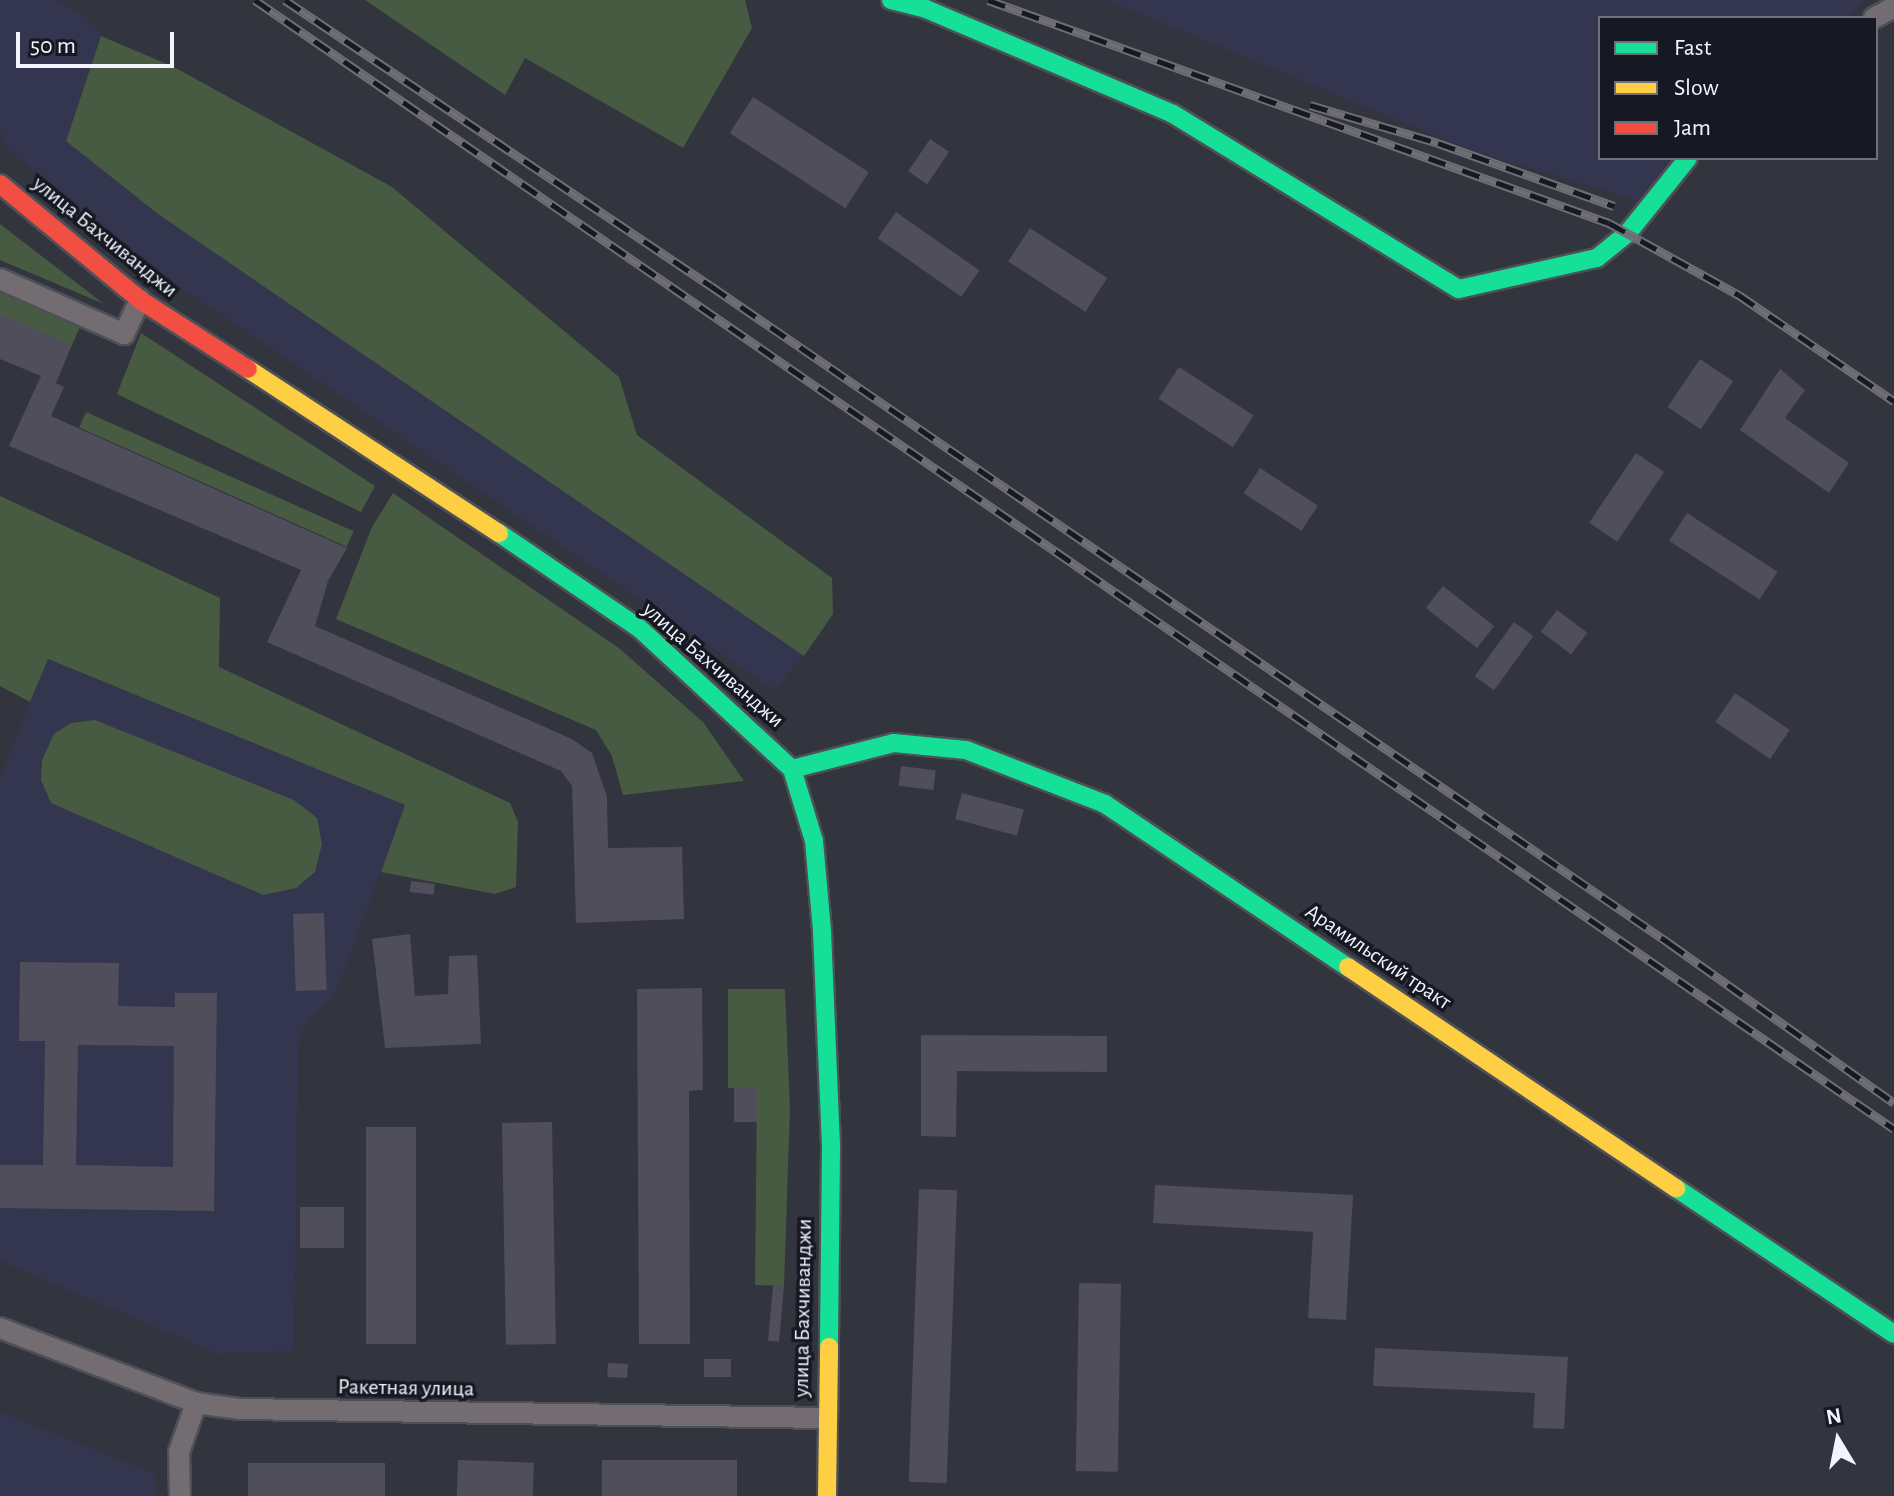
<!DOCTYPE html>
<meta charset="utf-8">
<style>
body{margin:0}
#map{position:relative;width:1894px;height:1496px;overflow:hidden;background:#32343e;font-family:"Alegreya Sans",sans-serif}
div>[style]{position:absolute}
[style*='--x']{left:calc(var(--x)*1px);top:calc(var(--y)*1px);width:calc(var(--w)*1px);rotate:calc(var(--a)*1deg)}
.built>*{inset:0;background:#33364e}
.green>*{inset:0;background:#465b41;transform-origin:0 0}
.building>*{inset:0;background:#4f4e5a;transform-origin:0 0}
.roads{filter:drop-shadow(2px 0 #4e5058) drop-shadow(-2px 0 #4e5058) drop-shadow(0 2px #4e5058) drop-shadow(0 -2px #4e5058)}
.street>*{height:20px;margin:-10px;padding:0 10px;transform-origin:10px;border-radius:10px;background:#736c71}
.fast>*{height:18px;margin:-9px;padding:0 9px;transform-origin:9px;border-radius:9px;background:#16e098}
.slow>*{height:18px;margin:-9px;padding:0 9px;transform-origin:9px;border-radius:9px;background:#ffcf43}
.jam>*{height:18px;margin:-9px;padding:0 9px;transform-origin:9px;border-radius:9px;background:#f24e42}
.rail>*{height:9px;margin-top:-4.5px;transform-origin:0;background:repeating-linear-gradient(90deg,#171922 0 18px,#6f6e74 0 36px);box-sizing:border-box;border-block:2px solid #6f6e74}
span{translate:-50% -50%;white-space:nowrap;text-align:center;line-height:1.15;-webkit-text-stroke:7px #171922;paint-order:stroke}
.street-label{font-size:22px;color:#f2f4fe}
.legend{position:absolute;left:1598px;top:16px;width:280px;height:144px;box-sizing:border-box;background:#171922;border:2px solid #6f717a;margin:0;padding:10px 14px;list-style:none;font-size:24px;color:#f2f4fe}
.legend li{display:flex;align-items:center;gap:16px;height:40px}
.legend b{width:40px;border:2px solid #6f717a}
.north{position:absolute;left:1798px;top:1400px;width:80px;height:80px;-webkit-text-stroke:6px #171922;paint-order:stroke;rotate:350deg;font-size:22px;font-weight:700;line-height:32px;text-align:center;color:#f2f4fe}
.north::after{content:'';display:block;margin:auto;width:28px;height:36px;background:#f2f4fe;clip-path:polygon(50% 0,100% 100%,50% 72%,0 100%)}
.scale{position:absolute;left:16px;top:32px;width:158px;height:36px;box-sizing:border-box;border:4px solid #f2f4fe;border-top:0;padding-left:10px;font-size:24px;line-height:28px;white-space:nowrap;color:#f2f4fe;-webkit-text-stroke:6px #171922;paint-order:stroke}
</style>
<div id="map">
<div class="built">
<div style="clip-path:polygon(0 0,58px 0,93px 23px,101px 36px,66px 141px,158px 214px,804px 656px,774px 690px,117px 244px,7px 148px,0 132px)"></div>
<div style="clip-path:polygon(1107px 0,1865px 0,1846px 18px,1600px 18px,1600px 158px,1671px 158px,1640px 201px,1470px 150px)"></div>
<div style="clip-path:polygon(47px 659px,405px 805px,338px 988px,299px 1033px,294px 1351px,218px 1354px,0 1261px,0 779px)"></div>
<div style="clip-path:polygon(0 1412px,155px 1474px,155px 1496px,0 1496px)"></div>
</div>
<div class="green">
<div style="clip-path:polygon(365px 0,745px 0,752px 28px,683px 148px,525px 58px,505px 95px)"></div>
<div style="clip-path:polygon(101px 36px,174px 67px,392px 187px,619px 377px,637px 435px,832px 578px,833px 614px,804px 656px,158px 214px,66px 141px)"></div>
<div style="clip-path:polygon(0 224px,104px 304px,0 260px)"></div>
<div style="left:0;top:283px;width:91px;height:29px;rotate:24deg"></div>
<div style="clip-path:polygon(141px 333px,375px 486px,361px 512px,117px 394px)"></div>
<div style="left:86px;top:412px;width:293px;height:17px;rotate:24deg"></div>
<div style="clip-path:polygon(393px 493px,620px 649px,703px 722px,744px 781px,623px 795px,612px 756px,596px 730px,336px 619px,372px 527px)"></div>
<div style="clip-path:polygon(0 496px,220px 598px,219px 667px,510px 803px,518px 822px,516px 887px,495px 894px,381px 872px,405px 805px,48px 659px,30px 702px,0 686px)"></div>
<div style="clip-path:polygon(95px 720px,294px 800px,317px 818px,322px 844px,315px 872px,296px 888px,263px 895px,51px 803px,41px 780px,42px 760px,54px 734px,71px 723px)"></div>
<div style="clip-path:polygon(728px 989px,785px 989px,790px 1109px,784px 1286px,755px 1285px,757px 1089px,728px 1088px)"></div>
</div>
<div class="building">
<div style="left:753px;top:97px;width:138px;height:43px;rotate:33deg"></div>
<div style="left:930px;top:139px;width:23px;height:39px;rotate:34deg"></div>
<div style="left:896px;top:212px;width:102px;height:32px;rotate:35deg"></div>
<div style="left:1030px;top:228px;width:92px;height:40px;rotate:33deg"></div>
<div style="clip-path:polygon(0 314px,72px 345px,56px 383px,64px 387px,51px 416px,347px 548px,328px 581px,315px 626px,572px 739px,592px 753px,607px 797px,608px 848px,682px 847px,684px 919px,576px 923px,572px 786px,561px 771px,267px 642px,301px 570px,9px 446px,41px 376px,0 359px)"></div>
<div style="left:1700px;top:359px;width:40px;height:58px;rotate:34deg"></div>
<div style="left:1179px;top:367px;width:89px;height:38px;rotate:33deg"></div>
<div style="clip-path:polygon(1780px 369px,1805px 390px,1785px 418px,1849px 463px,1829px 493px,1740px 430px)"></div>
<div style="left:1636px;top:453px;width:34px;height:84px;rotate:34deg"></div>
<div style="left:1260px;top:468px;width:69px;height:30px;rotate:33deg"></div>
<div style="left:1687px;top:513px;width:108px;height:33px;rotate:33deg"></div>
<div style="left:1443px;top:586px;width:65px;height:28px;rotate:38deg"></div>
<div style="left:1557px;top:610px;width:38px;height:27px;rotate:37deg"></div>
<div style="left:1514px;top:622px;width:24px;height:67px;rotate:36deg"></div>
<div style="left:1735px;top:693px;width:66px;height:35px;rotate:34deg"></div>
<div style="left:901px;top:766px;width:35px;height:20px;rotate:7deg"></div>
<div style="left:962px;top:793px;width:64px;height:27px;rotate:15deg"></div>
<div style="left:411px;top:881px;width:24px;height:11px;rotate:7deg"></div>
<div style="left:324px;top:913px;width:77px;height:31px;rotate:88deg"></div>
<div style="clip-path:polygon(410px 934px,415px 996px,448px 994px,449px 956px,477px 955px,481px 1044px,385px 1048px,372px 939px)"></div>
<div style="clip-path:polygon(evenodd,20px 962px,119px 963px,118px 1006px,175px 1007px,175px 993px,217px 993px,214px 1211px,0 1208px,0 1165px,43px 1165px,45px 1041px,19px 1041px,20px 962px,78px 1045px,174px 1046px,173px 1167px,76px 1165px,78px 1045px)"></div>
<div style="clip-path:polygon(702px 988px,703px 1090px,689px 1091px,690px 1344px,639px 1344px,637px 989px)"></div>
<div style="clip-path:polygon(921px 1035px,1107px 1036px,1107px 1072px,957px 1071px,956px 1137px,921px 1136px)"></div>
<div style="left:734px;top:1088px;width:23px;height:34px"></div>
<div style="left:552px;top:1122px;width:222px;height:50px;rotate:89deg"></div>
<div style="left:366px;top:1127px;width:50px;height:217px"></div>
<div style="clip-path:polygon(1155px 1185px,1353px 1195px,1346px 1320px,1308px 1318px,1313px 1232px,1153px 1223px)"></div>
<div style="left:919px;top:1189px;width:38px;height:293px;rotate:2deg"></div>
<div style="left:300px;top:1207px;width:44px;height:41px"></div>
<div style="left:1079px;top:1283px;width:42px;height:188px;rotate:1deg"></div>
<div style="left:773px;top:1285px;width:11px;height:56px;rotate:5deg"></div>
<div style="clip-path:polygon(1375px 1348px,1568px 1357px,1564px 1429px,1533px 1428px,1535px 1393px,1373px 1386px)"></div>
<div style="left:704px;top:1359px;width:27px;height:18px"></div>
<div style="left:608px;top:1363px;width:20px;height:14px;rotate:3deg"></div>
<div style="left:458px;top:1460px;width:76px;height:36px;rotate:2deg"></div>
<div style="left:602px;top:1460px;width:135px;height:36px"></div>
<div style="left:248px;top:1463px;width:137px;height:33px"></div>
</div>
<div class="roads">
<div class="street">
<div style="--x:1874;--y:18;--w:23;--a:-29"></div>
<div style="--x:0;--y:279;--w:136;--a:23.9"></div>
<div style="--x:124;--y:334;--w:38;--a:-65"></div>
<div style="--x:0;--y:1328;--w:210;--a:20.9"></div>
<div style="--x:196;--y:1403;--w:44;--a:7.8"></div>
<div style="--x:240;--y:1409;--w:585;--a:0.88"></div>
<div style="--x:180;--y:1496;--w:44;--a:-91.3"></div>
<div style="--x:179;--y:1452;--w:52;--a:-70.9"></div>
</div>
<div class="fast">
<div style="--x:891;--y:0;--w:36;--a:14"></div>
<div style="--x:926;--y:9;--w:268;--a:23"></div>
<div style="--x:1173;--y:114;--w:335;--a:31.5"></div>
<div style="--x:1459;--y:289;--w:141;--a:-12.7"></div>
<div style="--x:1597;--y:258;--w:38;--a:-39"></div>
<div style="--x:1627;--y:234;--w:97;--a:-51.2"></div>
<div style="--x:499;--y:533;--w:169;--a:34.2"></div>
<div style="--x:639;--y:628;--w:208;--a:42.7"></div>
<div style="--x:792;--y:769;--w:75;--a:73"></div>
<div style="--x:814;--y:841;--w:90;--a:84.9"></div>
<div style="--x:822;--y:931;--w:218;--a:87.6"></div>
<div style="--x:831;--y:1149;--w:198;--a:90.6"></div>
<div style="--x:792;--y:769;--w:105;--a:-14.3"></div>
<div style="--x:894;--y:743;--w:72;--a:5.6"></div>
<div style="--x:966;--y:750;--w:149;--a:21.2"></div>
<div style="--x:1105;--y:804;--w:293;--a:33.9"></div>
<div style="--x:1676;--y:1188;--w:262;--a:33.8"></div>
</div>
<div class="slow">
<div style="--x:248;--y:369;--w:300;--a:33.2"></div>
<div style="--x:1348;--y:967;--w:396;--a:34"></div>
<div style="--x:827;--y:1496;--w:149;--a:-89.2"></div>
</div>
<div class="jam">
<div style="--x:0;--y:184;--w:182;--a:39.6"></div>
<div style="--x:140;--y:300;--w:128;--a:32.6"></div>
</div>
</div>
<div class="rail">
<div style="--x:255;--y:0;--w:1990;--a:34.56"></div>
<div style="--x:285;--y:0;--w:513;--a:33.88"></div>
<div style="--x:711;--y:286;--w:1162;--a:34.44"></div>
<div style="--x:1669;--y:943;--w:276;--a:35.4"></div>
<div style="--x:988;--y:0;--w:660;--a:19.75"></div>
<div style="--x:1609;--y:223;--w:149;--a:29"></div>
<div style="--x:1739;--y:295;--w:188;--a:34.4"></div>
<div style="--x:1310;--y:105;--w:134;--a:16.5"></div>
<div style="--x:1438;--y:143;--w:187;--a:19.7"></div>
</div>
<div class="street-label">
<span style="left:105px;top:237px;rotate:39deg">улица Бахчиванджи</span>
<span style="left:713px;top:665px;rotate:41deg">улица Бахчиванджи</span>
<span style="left:1378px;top:957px;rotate:34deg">Арамильский тракт</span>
<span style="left:803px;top:1308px;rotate:-89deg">улица Бахчиванджи</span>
<span style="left:406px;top:1388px;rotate:1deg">Ракетная улица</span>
</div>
<ul class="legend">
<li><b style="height:10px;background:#16e098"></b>Fast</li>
<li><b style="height:10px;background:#ffcf43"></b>Slow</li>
<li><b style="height:10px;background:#f24e42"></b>Jam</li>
</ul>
<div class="north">N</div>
<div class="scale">50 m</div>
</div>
